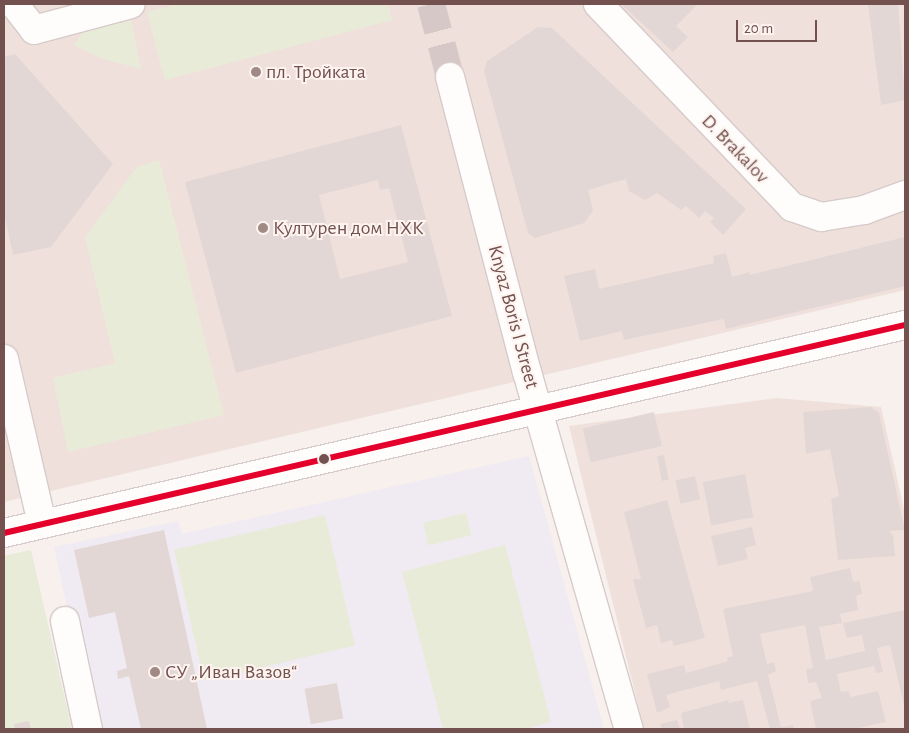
<!DOCTYPE html>
<meta charset="utf-8">
<style>
body{margin:0}
#map{position:relative;width:909px;height:733px;overflow:hidden;background:#f7f0ed;font-family:"Alegreya Sans",sans-serif}
div>[style]{position:absolute}
[style*='--x']{left:calc(var(--x)*1px);top:calc(var(--y)*1px);width:calc(var(--w)*1px);rotate:calc(var(--a)*1deg)}
.residential>*{inset:0;background:#efe0db}
.education>*{inset:0;background:#f0eaf2}
.green>*{inset:0;background:#e9ebd9;transform-origin:0 0}
.building>*{inset:0;background:#e3d7d5;transform-origin:0 0}
.secondary-tunnel>*{height:28px;margin-top:-14px;transform-origin:0;background:repeating-linear-gradient(90deg,#d6c8c6 0 28px,transparent 0 42px)}
.roads{filter:drop-shadow(1px 0 #d6cbca) drop-shadow(-1px 0 #d6cbca) drop-shadow(0 1px #d6cbca) drop-shadow(0 -1px #d6cbca)}
.street>*{height:28px;margin:-14px;padding:0 14px;transform-origin:14px;border-radius:14px;background:#fefdfc}
.secondary>*{height:28px;margin:-14px;padding:0 14px;transform-origin:14px;border-radius:14px;background:#fefdfc}
.bus-1>*{height:6px;margin:-3px;padding:0 3px;transform-origin:3px;border-radius:3px;background:#e4002b}
.dots>*{width:14px;height:14px;translate:-50% -50%;box-sizing:border-box;border:2px solid #fdf3ef;border-radius:50%}
span{translate:-50% -50%;white-space:nowrap;text-align:center;line-height:1.15;-webkit-text-stroke:4px #fdf3ef;paint-order:stroke}
.poi-label{font-size:20px;color:#73514f}
.left{translate:0 -50%;text-align:left}
.street-label{font-size:20px;color:#73514f}
.frame{position:absolute;inset:0;border:5px solid #73514f;pointer-events:none}
.scale{position:absolute;left:736px;top:20px;width:81px;height:22px;box-sizing:border-box;border:2px solid #73514f;border-top:0;padding-left:6px;font-size:15px;line-height:18px;white-space:nowrap;color:#73514f;-webkit-text-stroke:4px #fdf3ef;paint-order:stroke}
</style>
<div id="map">
<div class="residential">
<div style="clip-path:polygon(4px 4px,905px 4px,905px 290px,4px 502px)"></div>
<div style="clip-path:polygon(777px 398px,881px 407px,905px 514px,905px 729px,644px 729px,569px 426px)"></div>
</div>
<div class="education">
<div style="clip-path:polygon(529px 456px,604px 729px,94px 729px,54px 547px,178px 521px,182px 534px)"></div>
</div>
<div class="green">
<div style="clip-path:polygon(178px 4px,388px 4px,392px 20px,165px 80px,147px 12px)"></div>
<div style="clip-path:polygon(129px 11px,141px 69px,103px 59px,74px 45px,90px 21px)"></div>
<div style="clip-path:polygon(159px 160px,224px 415px,68px 452px,53px 378px,115px 363px,85px 237px,137px 167px)"></div>
<div style="left:466px;top:513px;width:23px;height:44px;rotate:77deg"></div>
<div style="left:325px;top:515px;width:134px;height:155px;rotate:77deg"></div>
<div style="clip-path:polygon(505px 545px,551px 722px,526px 729px,443px 729px,402px 572px)"></div>
<div style="clip-path:polygon(31px 550px,72px 729px,4px 729px,4px 556px)"></div>
</div>
<div class="building">
<div style="clip-path:polygon(621px 4px,697px 4px,697px 5px,676px 26px,688px 37px,673px 52px)"></div>
<div style="clip-path:polygon(868px 4px,898px 4px,905px 100px,881px 105px)"></div>
<div style="clip-path:polygon(538px 27px,552px 28px,746px 209px,723px 235px,710px 222px,714px 218px,705px 211px,699px 218px,686px 206px,681px 210px,657px 193px,645px 200px,629px 191px,626px 179px,588px 190px,593px 211px,584px 223px,535px 238px,528px 233px,484px 71px,487px 61px)"></div>
<div style="clip-path:polygon(15px 54px,113px 164px,51px 247px,13px 255px,4px 213px,4px 57px)"></div>
<div style="clip-path:polygon(evenodd,401px 125px,452px 316px,236px 373px,185px 182px,401px 125px,378px 180px,380px 190px,389px 188px,408px 262px,340px 279px,319px 195px,378px 180px)"></div>
<div style="clip-path:polygon(905px 237px,905px 286px,726px 329px,724px 319px,624px 340px,622px 331px,580px 341px,564px 276px,595px 269px,599px 289px,714px 263px,713px 256px,726px 253px,732px 277px,750px 272px,750px 275px)"></div>
<div style="clip-path:polygon(871px 407px,879px 413px,905px 530px,889px 531px,893px 535px,895px 556px,838px 560px,831px 499px,839px 496px,830px 449px,806px 454px,803px 412px)"></div>
<div style="left:654px;top:412px;width:35px;height:73px;rotate:77deg"></div>
<div style="left:664px;top:455px;width:25px;height:7px;rotate:79deg"></div>
<div style="left:745px;top:474px;width:44px;height:43px;rotate:79deg"></div>
<div style="left:695px;top:476px;width:24px;height:20px;rotate:78deg"></div>
<div style="clip-path:polygon(667px 500px,705px 638px,674px 646px,672px 640px,661px 643px,657px 625px,646px 628px,633px 579px,641px 579px,624px 512px)"></div>
<div style="clip-path:polygon(752px 527px,756px 545px,745px 548px,748px 559px,718px 566px,711px 536px)"></div>
<div style="clip-path:polygon(164px 530px,207px 729px,141px 729px,129px 676px,118px 679px,117px 671px,127px 668px,115px 612px,89px 618px,74px 550px)"></div>
<div style="clip-path:polygon(850px 568px,853px 582px,860px 581px,862px 594px,856px 596px,858px 610px,840px 614px,842px 623px,819px 627px,826px 660px,865px 651px,862px 635px,847px 638px,843px 623px,905px 610px,905px 710px,890px 645px,877px 648px,883px 672px,876px 673px,874px 666px,837px 674px,841px 692px,849px 691px,850px 697px,878px 691px,886px 722px,853px 729px,816px 729px,810px 701px,822px 698px,816px 682px,808px 683px,806px 669px,813px 668px,805px 625px,760px 634px,767px 664px,774px 662px,776px 671px,768px 675px,781px 727px,793px 725px,794px 729px,770px 729px,757px 681px,721px 690px,719px 681px,666px 695px,670px 707px,657px 713px,647px 674px,684px 665px,686px 673px,728px 661px,727px 658px,733px 656px,723px 609px,813px 591px,810px 577px)"></div>
<div style="left:337px;top:683px;width:36px;height:33px;rotate:80deg"></div>
<div style="clip-path:polygon(729px 700px,728px 703px,743px 700px,750px 729px,684px 729px,681px 713px)"></div>
<div style="clip-path:polygon(677px 720px,680px 729px,662px 729px,660px 724px)"></div>
<div style="clip-path:polygon(29px 721px,31px 729px,15px 729px,14px 724px)"></div>
</div>
<div class="secondary-tunnel">
<div style="--x:431;--y:4;--w:75;--a:75.4"></div>
</div>
<div class="roads">
<div class="street">
<div style="--x:14;--y:4;--w:33;--a:52"></div>
<div style="--x:34;--y:30;--w:100;--a:-15"></div>
<div style="--x:598;--y:4;--w:281;--a:46.3"></div>
<div style="--x:792;--y:207;--w:31;--a:19"></div>
<div style="--x:821;--y:217;--w:44;--a:-9.2"></div>
<div style="--x:864;--y:210;--w:44;--a:-20.1"></div>
<div style="--x:4;--y:359;--w:169;--a:77"></div>
<div style="--x:65;--y:621;--w:110;--a:78"></div>
</div>
<div class="secondary">
<div style="--x:450;--y:77;--w:305;--a:75.4"></div>
<div style="--x:527;--y:372;--w:371;--a:74.1"></div>
<div style="--x:4;--y:533;--w:925;--a:-13"></div>
</div>
</div>
<div class="bus-1">
<div style="--x:4;--y:533;--w:925;--a:-13"></div>
</div>
<div class="dots">
<div style="left:256px;top:72px;background:#a18986"></div>
<div style="left:263px;top:228px;background:#a18986"></div>
<div style="left:324px;top:459px;background:#73514f"></div>
<div style="left:155px;top:672px;background:#a18986"></div>
</div>
<div class="poi-label">
<span class="left" style="left:266px;top:72px">пл. Тройката</span>
<span class="left" style="left:273px;top:228px">Културен дом НХК</span>
<span class="left" style="left:165px;top:672px">СУ „Иван Вазов“</span>
</div>
<div class="street-label">
<span style="left:735px;top:149px;rotate:46deg">D. Brakalov</span>
<span style="left:513px;top:317px;rotate:75deg">Knyaz Boris I Street</span>
</div>
<div class="frame"></div>
<div class="scale">20 m</div>
</div>
